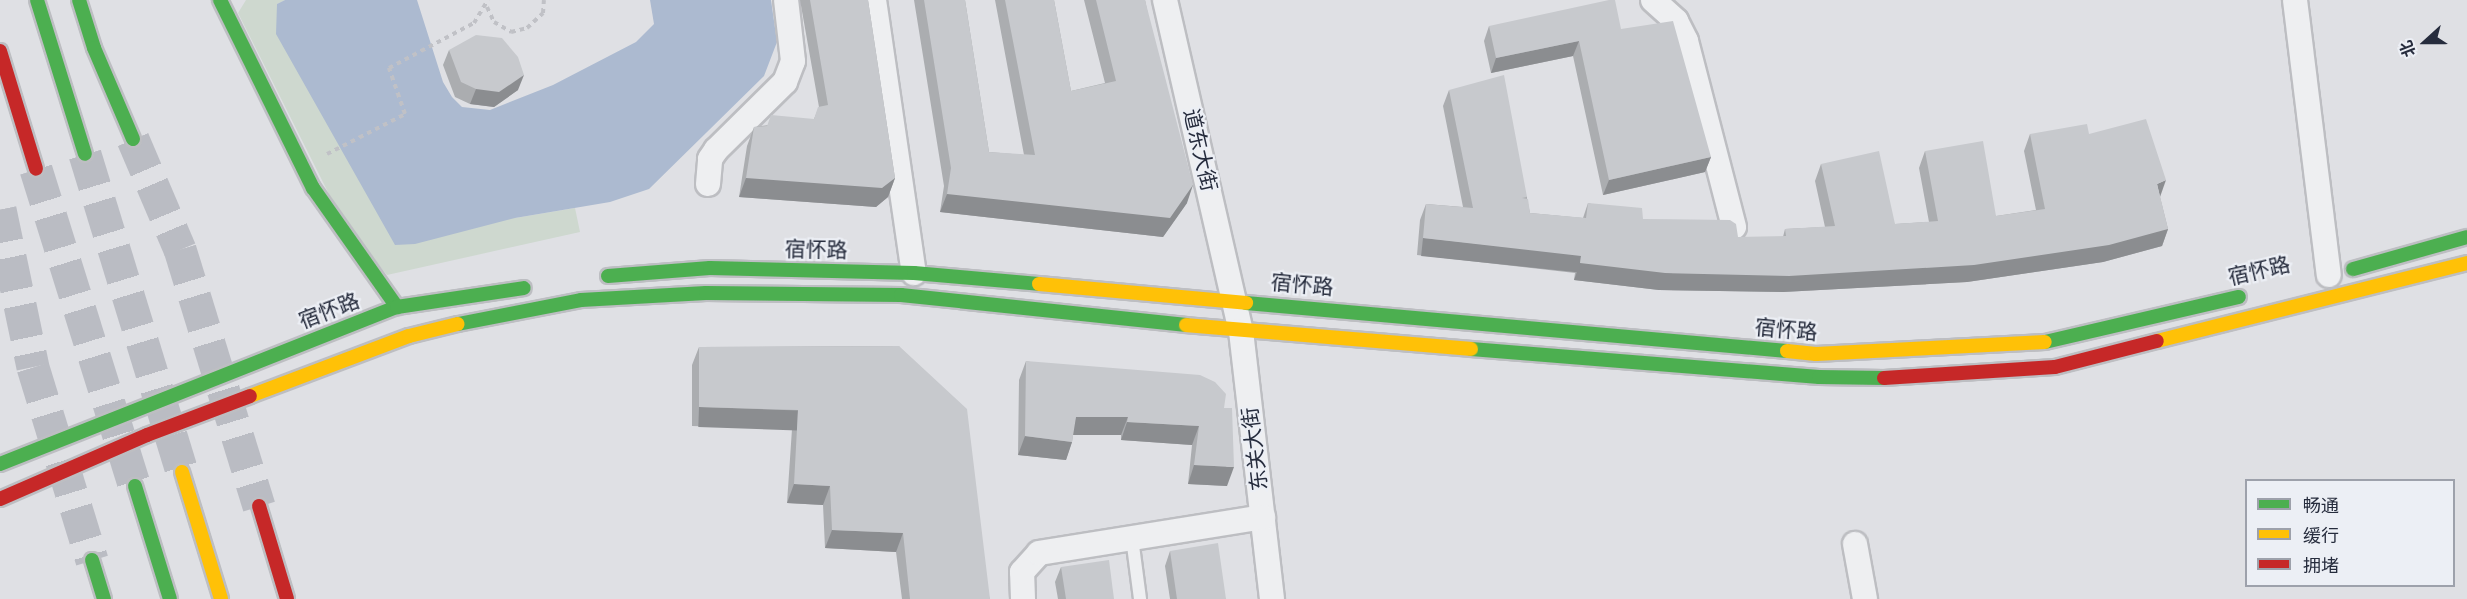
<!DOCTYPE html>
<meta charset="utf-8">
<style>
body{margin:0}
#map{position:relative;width:2467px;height:599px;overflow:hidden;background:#dfe0e4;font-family:"Nunito Sans","Noto Sans SC",sans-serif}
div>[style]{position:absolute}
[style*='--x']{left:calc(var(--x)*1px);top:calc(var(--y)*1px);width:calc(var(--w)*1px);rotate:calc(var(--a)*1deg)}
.green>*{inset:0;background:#ced8cf}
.water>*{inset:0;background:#acbad0}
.secondary-tunnel>*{height:33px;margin-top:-16.5px;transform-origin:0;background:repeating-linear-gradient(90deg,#babcc3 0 33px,transparent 0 49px)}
.primary-tunnel>*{height:33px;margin-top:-16.5px;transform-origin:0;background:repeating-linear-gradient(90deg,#babcc3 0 33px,transparent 0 49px)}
.path>*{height:4px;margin-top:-2px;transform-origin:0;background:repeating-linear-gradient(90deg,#c0c1c6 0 4.5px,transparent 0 9px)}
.roads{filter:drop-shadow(2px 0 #bdbec2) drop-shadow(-2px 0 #bdbec2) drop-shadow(0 2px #bdbec2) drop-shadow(0 -2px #bdbec2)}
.lane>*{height:12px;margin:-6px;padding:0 6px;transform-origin:6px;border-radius:6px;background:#eeeff1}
.street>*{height:24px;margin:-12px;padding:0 12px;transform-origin:12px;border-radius:12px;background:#eeeff1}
.fast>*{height:14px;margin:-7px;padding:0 7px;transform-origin:7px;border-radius:7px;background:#4caf50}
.slow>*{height:14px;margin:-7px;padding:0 7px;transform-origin:7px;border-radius:7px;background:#ffc107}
.jam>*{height:14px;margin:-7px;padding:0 7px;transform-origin:7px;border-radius:7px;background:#c62828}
.wall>*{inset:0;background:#abadb0}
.shaded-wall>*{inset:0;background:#8b8d90;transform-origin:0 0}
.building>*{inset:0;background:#c7c9cd}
span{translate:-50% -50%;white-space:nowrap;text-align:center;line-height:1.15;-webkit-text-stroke:4.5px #eceff5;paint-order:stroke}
.street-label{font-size:21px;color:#262c3d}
.legend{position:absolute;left:2245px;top:479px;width:210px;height:108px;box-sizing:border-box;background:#eceff5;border:2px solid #9da1ab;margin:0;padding:8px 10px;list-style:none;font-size:18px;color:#262c3d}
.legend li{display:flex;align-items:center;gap:12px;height:30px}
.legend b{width:30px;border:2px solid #9da1ab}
.north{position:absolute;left:2395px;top:12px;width:60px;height:60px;-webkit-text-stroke:4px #eceff5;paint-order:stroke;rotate:249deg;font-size:16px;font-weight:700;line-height:24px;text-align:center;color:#262c3d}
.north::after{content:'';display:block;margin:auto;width:21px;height:27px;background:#262c3d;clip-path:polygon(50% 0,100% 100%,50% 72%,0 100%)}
</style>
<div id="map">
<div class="green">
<div style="clip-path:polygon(246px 0,285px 0,277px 4px,515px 218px,575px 208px,580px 232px,387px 275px,342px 220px,238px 13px)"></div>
</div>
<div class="water">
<div style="clip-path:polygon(285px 0,417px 0,443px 82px,452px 97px,462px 107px,490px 110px,553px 85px,636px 42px,654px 24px,650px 0,771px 0,777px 42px,764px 76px,649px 189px,610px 202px,515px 218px,415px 244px,395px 245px,276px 34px,277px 4px)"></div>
</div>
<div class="secondary-tunnel">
<div style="--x:133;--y:139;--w:120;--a:66.9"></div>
<div style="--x:180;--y:249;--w:269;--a:72.9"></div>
<div style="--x:0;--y:209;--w:161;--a:78.2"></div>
<div style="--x:33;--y:367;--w:202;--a:73"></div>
</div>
<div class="primary-tunnel">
<div style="--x:85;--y:154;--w:332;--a:73"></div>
<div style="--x:36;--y:169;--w:332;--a:72.7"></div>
</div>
<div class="path">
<div style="--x:487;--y:7;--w:17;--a:65"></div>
<div style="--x:494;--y:22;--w:20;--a:30"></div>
<div style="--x:511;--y:32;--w:16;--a:-14"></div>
<div style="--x:527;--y:28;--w:22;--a:-43"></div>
<div style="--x:543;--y:13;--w:13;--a:-86"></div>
<div style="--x:327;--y:154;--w:88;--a:-27.1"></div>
<div style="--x:405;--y:114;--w:49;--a:-109.2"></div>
<div style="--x:389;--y:68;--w:96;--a:-27.9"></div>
<div style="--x:474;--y:23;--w:27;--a:-59"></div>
</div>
<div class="roads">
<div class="lane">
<div style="--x:1132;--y:538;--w:62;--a:82.5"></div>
</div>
<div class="street">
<div style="--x:874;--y:0;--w:276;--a:81.7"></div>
<div style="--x:1165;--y:0;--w:340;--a:77.1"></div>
<div style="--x:1241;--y:331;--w:270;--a:83.4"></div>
<div style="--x:1653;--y:0;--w:31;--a:42"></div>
<div style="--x:1676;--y:21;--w:22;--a:63"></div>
<div style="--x:1686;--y:41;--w:192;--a:75.5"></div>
<div style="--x:2295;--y:0;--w:277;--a:83"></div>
<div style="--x:708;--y:184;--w:25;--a:-85"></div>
<div style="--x:710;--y:159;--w:11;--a:-56"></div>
<div style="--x:716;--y:150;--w:97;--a:-44.6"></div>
<div style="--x:785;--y:82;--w:22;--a:-69"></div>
<div style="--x:793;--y:61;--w:61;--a:-96.5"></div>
<div style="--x:1855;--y:544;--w:56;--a:79.7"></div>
<div style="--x:1023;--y:599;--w:27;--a:-92"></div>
<div style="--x:1022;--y:572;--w:25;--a:-48"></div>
<div style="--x:1039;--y:553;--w:227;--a:-9.1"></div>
</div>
<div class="fast">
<div style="--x:37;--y:0;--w:161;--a:72.7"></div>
<div style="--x:79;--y:0;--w:50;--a:72.6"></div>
<div style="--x:94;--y:48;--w:99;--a:66.8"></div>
<div style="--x:220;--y:0;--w:210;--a:63.7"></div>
<div style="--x:313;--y:188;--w:146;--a:54.8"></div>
<div style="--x:2353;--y:269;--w:118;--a:-15.7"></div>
<div style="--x:608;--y:276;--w:102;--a:-4.5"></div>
<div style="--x:710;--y:268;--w:204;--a:1.4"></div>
<div style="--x:914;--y:273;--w:125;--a:5"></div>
<div style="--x:1246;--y:303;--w:543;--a:5.07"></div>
<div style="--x:458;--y:324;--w:125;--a:-11"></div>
<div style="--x:581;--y:300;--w:125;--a:-3.2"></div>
<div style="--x:706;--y:293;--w:195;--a:0.6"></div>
<div style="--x:901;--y:295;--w:287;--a:6"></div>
<div style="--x:2045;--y:342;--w:199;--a:-13.1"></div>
<div style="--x:1471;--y:349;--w:349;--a:4.6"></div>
<div style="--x:1819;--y:377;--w:65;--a:0.9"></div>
<div style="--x:0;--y:464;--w:427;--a:-21.6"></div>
<div style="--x:397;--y:307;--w:128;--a:-8.5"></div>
<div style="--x:135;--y:486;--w:118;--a:72.8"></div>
<div style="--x:92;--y:560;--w:41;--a:72.9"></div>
</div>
<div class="slow">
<div style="--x:1039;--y:284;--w:208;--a:5.2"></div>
<div style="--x:1186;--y:325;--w:286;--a:4.8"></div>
<div style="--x:2157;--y:341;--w:320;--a:-14.1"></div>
<div style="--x:1787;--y:351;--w:29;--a:6"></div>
<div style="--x:1816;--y:354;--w:229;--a:-3"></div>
<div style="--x:250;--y:396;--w:170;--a:-20.7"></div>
<div style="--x:409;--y:336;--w:50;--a:-13.8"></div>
<div style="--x:182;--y:472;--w:133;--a:72.9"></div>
</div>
<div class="jam">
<div style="--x:0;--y:51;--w:123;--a:73"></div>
<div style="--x:1884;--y:378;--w:171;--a:-3.7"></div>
<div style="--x:2055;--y:367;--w:105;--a:-14.3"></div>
<div style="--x:0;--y:499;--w:160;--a:-23.5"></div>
<div style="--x:147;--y:435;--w:110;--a:-20.7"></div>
<div style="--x:259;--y:506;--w:97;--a:73.2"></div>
</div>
</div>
<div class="wall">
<div style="clip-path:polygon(800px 0,868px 0,895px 178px,888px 197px,876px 207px,739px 197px,747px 146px,754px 127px,814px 119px,819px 107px)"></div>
<div style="clip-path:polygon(914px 0,965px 0,989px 152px,1024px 155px,995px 0,1054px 0,1071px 91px,1105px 83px,1084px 0,1145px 0,1187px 203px,1163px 237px,940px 212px,944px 186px)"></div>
<div style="clip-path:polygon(1489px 26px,1621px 29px,1711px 157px,1705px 172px,1603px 195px,1573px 56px,1491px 73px,1484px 41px)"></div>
<div style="clip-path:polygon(449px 50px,518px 90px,494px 107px,470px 104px,455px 97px,443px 65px)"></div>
<div style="clip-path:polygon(1449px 90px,1527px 197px,1527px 199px,1530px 213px,1583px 218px,1588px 203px,1643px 219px,1738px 237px,1783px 237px,1785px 229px,1825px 227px,1815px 181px,1821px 164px,1895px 224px,1929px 222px,1919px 168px,1925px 151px,1996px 216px,2036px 210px,2024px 151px,2030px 134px,2089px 134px,2160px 197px,2168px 229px,2162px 246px,2103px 262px,1967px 282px,1783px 292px,1659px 290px,1574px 280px,1575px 273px,1417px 255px,1420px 220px,1426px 204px,1463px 207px,1443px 106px)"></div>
<div style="clip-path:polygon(899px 346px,990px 599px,902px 599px,896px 552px,825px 548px,823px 505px,787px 503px,792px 429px,692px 426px,692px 365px,699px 347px)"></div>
<div style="clip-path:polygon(1026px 361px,1224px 408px,1227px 486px,1188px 484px,1192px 445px,1121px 440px,1121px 435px,1073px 435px,1072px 442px,1066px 460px,1018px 455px,1019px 380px)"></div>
<div style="clip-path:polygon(1170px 551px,1226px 599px,1170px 599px,1165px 566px)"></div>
<div style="clip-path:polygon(1061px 567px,1114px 599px,1058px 599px,1055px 582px)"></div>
</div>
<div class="shaded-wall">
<div style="clip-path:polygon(1579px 41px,1573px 56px,1491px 73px,1496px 58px)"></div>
<div style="clip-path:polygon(524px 75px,518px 90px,494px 107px,470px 104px,476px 89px)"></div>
<div style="clip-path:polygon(1711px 157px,1705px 172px,1603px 195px,1609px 180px)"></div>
<div style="clip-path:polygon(746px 178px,895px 178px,888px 197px,876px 207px,739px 197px)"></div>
<div style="clip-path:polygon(2166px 180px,2160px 197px,2157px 184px)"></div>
<div style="clip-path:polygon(1193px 185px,1187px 203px,1163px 237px,940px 212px,947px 194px)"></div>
<div style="clip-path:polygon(2168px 229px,2162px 246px,2103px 262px,1967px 282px,1783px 292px,1659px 290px,1574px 280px,1580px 263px)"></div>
<div style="left:1423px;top:238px;width:159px;height:18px;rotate:6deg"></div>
<div style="left:699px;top:407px;width:99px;height:20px;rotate:2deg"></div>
<div style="clip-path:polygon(1076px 417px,1128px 417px,1121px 435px,1069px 435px)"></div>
<div style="clip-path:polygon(1127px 422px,1199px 426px,1192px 445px,1121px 440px)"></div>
<div style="clip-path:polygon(1025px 436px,1072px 442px,1066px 460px,1018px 455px)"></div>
<div style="clip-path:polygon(1194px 465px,1234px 467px,1227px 486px,1188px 484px)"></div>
<div style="clip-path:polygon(794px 484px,830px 486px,823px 505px,787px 503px)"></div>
<div style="clip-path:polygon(832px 530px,903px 533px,896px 552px,825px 548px)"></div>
</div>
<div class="building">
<div style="clip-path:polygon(810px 0,868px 0,895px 178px,882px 188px,746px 178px,754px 127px,767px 126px,771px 115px,814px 119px,818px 107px,828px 105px)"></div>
<div style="clip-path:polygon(924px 0,965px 0,989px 152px,1035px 155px,1005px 0,1054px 0,1071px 91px,1116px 81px,1096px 0,1145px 0,1193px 185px,1170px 218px,947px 194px,951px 168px)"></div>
<div style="clip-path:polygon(1609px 0,1615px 0,1621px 29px,1673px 21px,1711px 157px,1609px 180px,1579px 41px,1496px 58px,1489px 26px)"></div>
<div style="clip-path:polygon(476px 35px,502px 38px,518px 57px,524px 75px,499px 92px,476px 89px,461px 82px,449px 50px)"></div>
<div style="clip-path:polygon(1504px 75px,1527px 197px,1522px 198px,1528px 199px,1530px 213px,1586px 218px,1588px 203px,1642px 208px,1643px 219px,1730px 220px,1736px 224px,1738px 237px,1786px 236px,1785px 229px,1835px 226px,1821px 164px,1879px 151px,1895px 224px,1938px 221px,1925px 151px,1983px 141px,1996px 216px,2045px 209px,2030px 134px,2087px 124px,2089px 134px,2146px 119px,2166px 180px,2157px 184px,2168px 229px,2109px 245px,1974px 265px,1789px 276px,1665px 273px,1580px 263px,1581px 256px,1423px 238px,1426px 204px,1473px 208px,1449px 90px)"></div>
<div style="clip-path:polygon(899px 346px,967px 409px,990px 599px,910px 599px,903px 533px,832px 530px,830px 486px,794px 484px,798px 410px,699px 407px,699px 347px)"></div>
<div style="clip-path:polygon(1026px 361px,1200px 375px,1215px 382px,1226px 394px,1224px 408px,1232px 408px,1234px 467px,1194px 465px,1199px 426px,1127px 422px,1128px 417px,1076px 417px,1072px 442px,1025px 436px)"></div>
<div style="clip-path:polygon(1218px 543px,1226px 599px,1177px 599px,1170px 551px)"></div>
<div style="clip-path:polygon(1109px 560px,1114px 599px,1066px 599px,1061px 567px)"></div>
</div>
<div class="street-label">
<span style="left:1200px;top:150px;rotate:77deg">道东大街</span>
<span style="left:816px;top:250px;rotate:1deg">宿怀路</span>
<span style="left:2259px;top:271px;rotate:-13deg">宿怀路</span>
<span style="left:1302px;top:285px;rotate:5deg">宿怀路</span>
<span style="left:329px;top:311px;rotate:-21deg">宿怀路</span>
<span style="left:1786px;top:330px;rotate:5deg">宿怀路</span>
<span style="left:1255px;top:449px;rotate:-97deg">东关大街</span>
</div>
<ul class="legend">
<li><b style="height:8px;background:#4caf50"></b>畅通</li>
<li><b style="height:8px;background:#ffc107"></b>缓行</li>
<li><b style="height:8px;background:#c62828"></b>拥堵</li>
</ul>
<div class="north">北</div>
</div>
